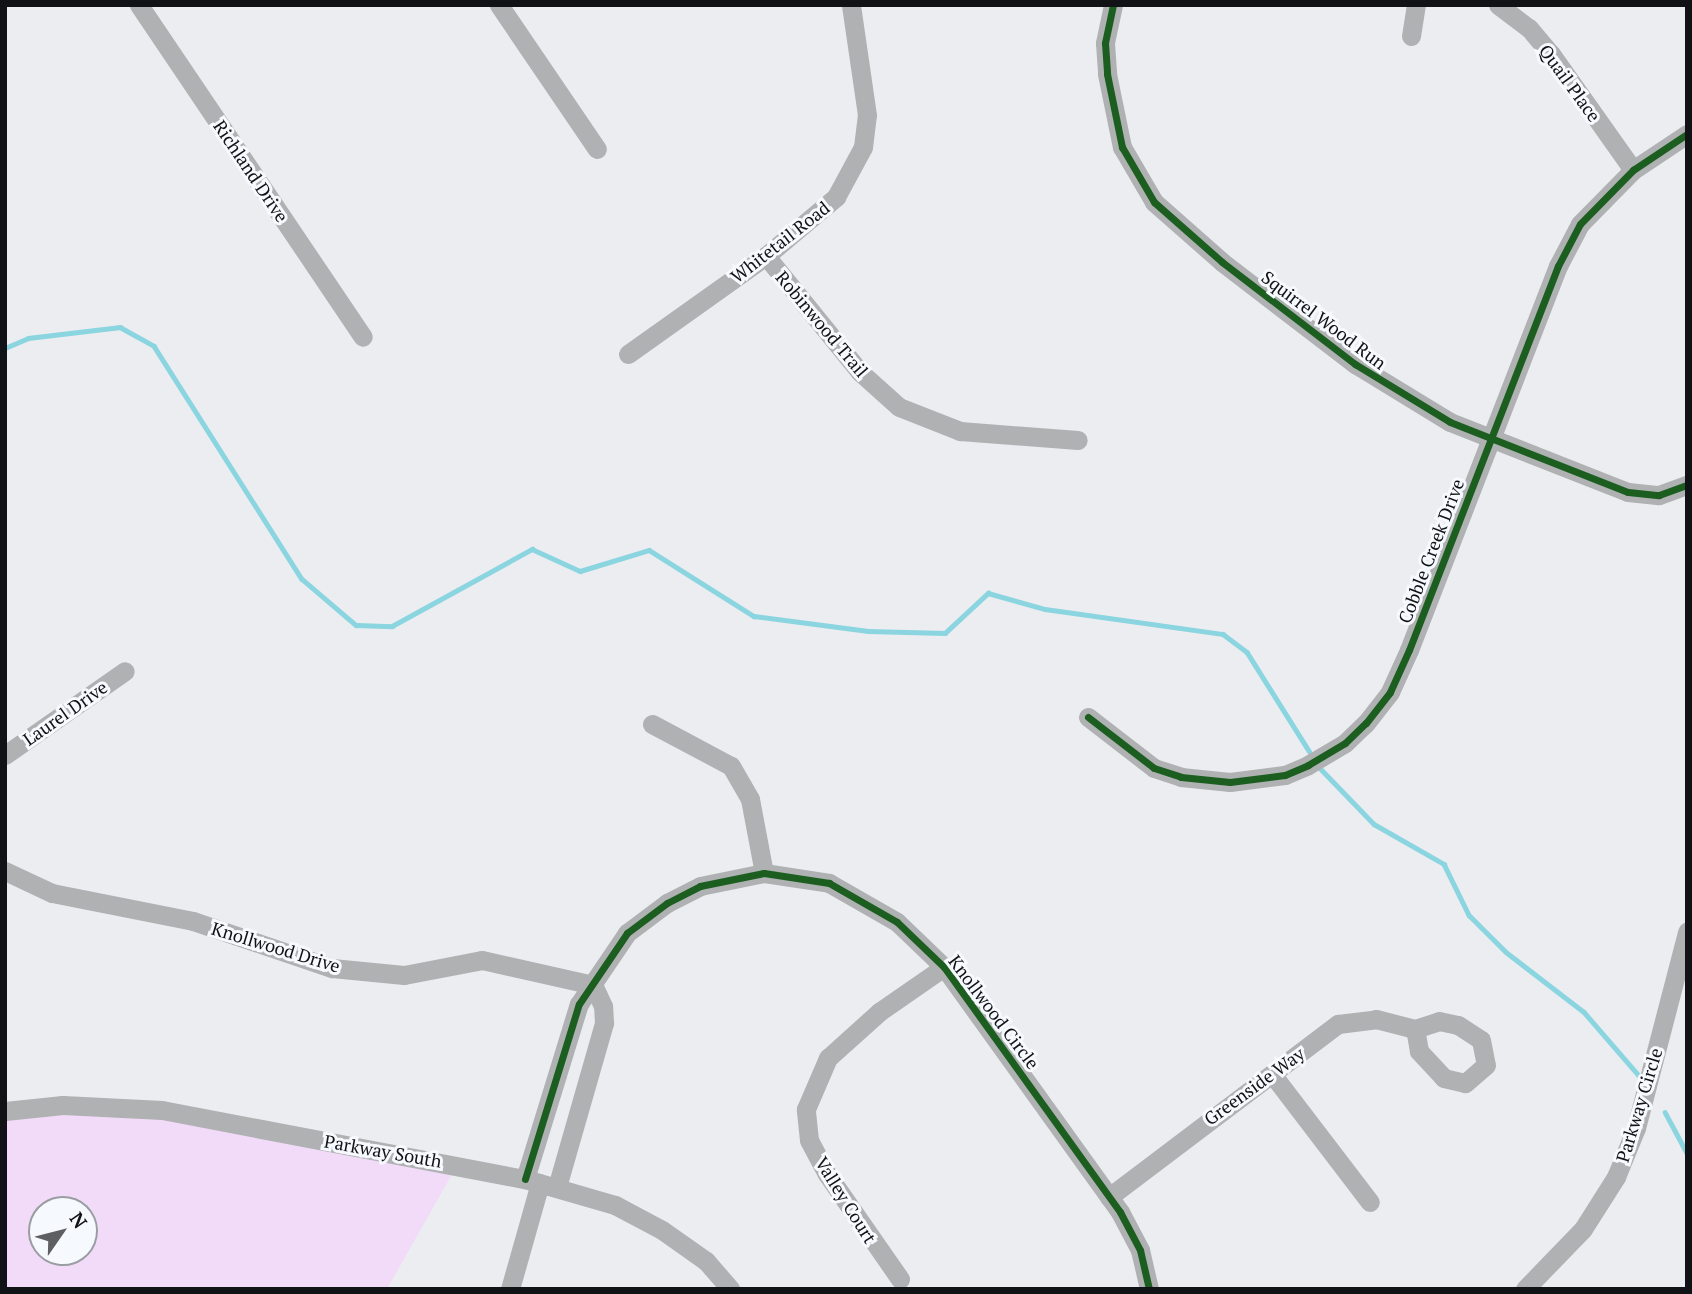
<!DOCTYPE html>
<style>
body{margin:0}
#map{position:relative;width:1692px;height:1294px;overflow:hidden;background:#ebedf1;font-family:"PT Serif",serif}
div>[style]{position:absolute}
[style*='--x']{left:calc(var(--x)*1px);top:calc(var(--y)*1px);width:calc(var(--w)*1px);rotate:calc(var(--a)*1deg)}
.green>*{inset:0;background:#f2dbf8}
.stream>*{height:4.5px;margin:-2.25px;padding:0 2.25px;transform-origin:2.25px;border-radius:2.25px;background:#8ad5df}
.minor>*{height:19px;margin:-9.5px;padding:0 9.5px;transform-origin:9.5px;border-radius:9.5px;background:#afb1b2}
.cycleway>*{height:7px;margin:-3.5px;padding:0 3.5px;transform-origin:3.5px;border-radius:3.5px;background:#1b5e20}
span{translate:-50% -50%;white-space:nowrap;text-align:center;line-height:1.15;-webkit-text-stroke:6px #f6f9fe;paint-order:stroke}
.street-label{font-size:18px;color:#111215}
.frame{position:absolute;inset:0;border:7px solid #111215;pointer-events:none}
.north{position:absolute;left:28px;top:1196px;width:70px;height:70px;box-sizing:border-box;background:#f6f9fe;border:2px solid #9a9da1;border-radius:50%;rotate:55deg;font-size:19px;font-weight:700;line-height:28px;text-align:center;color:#111215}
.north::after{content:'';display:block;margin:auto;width:24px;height:32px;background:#5d5f62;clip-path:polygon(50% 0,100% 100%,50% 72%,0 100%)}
</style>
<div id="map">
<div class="green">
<div style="clip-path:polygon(evenodd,164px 1102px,455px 1169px,387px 1289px,5px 1289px,5px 1112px,164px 1102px,42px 1210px,84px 1210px,84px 1252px,42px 1252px,42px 1210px)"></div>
</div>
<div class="stream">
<div style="--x:5;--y:348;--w:25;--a:-23"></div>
<div style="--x:28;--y:338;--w:93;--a:-6.8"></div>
<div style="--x:120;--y:327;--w:39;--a:29"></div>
<div style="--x:154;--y:346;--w:276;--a:57.6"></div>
<div style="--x:302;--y:579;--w:71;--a:40.4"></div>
<div style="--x:356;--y:625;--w:36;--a:2"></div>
<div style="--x:392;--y:626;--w:160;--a:-28.8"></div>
<div style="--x:532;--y:549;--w:53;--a:24.6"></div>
<div style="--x:580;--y:571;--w:72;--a:-16.9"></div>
<div style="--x:649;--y:550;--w:124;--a:32.2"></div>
<div style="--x:754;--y:616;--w:115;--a:7.5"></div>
<div style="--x:868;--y:631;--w:77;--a:1.5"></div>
<div style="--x:945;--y:633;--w:59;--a:-42.9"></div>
<div style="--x:988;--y:593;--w:59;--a:15.7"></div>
<div style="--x:1045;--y:609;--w:180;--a:8"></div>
<div style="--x:1223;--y:634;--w:30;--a:37"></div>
<div style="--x:1247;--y:652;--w:117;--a:57.9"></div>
<div style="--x:1320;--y:768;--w:78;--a:46"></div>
<div style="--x:1374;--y:824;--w:81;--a:29.7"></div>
<div style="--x:1444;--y:864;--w:57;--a:63.9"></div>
<div style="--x:1469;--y:915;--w:52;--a:45"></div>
<div style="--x:1506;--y:952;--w:98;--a:37.6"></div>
<div style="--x:1584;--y:1012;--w:89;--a:49.1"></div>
<div style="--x:1665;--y:1112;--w:47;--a:61.8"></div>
</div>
<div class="minor">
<div style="--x:139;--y:5;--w:400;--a:56"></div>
<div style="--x:499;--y:5;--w:174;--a:55.8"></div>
<div style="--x:1113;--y:5;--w:39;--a:102"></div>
<div style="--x:1105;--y:43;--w:31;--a:86"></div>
<div style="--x:1107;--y:74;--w:75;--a:78.4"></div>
<div style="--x:1122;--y:147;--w:64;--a:59.8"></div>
<div style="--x:1154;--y:202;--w:91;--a:41.4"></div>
<div style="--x:1222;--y:262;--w:168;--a:37.5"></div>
<div style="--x:1355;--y:364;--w:111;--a:31.4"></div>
<div style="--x:1450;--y:422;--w:191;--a:21.5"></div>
<div style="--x:1628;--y:492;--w:31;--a:6"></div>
<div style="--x:1659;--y:495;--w:30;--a:-20"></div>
<div style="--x:1498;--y:5;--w:39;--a:37"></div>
<div style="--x:1529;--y:28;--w:34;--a:50"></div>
<div style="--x:1551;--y:54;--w:142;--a:54.7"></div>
<div style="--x:1411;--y:36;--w:31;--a:-81"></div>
<div style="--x:766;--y:256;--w:149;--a:51"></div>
<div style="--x:860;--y:372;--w:52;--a:41.9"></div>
<div style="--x:899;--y:407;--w:66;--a:21.5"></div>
<div style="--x:960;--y:431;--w:118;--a:4.4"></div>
<div style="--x:628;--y:354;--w:169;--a:-35.4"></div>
<div style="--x:766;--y:256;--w:92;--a:-40.1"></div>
<div style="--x:836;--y:197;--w:57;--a:-61.6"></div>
<div style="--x:863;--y:147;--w:32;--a:-83"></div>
<div style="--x:867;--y:115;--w:111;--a:-98.3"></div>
<div style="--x:1088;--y:717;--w:83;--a:37.7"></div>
<div style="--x:1154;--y:768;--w:28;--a:18"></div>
<div style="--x:1181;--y:777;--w:49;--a:5.8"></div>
<div style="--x:1230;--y:782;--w:55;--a:-7.3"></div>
<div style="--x:1285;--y:775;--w:25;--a:-23"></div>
<div style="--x:1308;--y:765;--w:43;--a:-30.7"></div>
<div style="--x:1345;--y:743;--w:29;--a:-44"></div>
<div style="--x:1366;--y:723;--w:39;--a:-52"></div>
<div style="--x:1390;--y:692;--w:46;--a:-65.7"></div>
<div style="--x:1409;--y:650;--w:412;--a:-68.8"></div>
<div style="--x:1558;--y:266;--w:47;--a:-62.4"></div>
<div style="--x:1580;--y:224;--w:76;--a:-45.5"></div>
<div style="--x:1633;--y:170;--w:65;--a:-33.7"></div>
<div style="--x:652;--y:724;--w:89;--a:28"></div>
<div style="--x:731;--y:766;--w:38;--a:60"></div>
<div style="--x:750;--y:799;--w:75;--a:79.3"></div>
<div style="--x:5;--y:755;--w:146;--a:-35"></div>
<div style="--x:5;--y:871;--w:52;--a:25.1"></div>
<div style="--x:52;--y:893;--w:144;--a:11.2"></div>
<div style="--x:193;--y:921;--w:147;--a:18.7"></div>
<div style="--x:332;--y:968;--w:72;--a:5.6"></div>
<div style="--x:404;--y:975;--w:79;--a:-10.9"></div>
<div style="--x:482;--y:960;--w:114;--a:12.7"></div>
<div style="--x:1439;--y:1021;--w:19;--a:12"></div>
<div style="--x:1458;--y:1025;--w:27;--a:33"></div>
<div style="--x:1481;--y:1040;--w:25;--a:79"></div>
<div style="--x:1486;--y:1065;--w:28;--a:139"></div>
<div style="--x:1465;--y:1083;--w:22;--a:-167"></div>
<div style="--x:1444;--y:1078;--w:37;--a:-133"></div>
<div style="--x:1419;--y:1051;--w:22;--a:-100"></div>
<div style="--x:1415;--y:1029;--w:25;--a:-18"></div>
<div style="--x:1272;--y:1074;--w:161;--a:52.6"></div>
<div style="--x:5;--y:1111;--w:58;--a:-5.9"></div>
<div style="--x:63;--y:1105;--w:99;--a:2.9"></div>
<div style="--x:162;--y:1110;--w:369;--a:10.8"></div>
<div style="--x:525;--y:1179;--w:94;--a:16.1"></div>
<div style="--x:615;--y:1205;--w:53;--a:28"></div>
<div style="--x:662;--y:1230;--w:54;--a:35.2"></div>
<div style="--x:706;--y:1261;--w:37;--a:49"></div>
<div style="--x:525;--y:1179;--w:183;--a:-72.9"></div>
<div style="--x:579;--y:1004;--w:86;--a:-55.9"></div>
<div style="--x:627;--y:933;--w:50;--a:-36.9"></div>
<div style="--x:667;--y:903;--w:37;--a:-27"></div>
<div style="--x:700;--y:886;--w:65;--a:-11.5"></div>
<div style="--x:764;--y:873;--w:66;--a:8.7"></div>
<div style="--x:829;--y:883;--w:78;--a:29.8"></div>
<div style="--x:897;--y:922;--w:65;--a:43.8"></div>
<div style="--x:944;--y:967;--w:302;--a:54.3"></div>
<div style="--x:1120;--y:1212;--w:43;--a:62.2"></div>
<div style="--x:1140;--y:1250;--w:40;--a:77"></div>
<div style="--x:557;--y:1187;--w:171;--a:-74"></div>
<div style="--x:604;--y:1023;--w:17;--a:-93"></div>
<div style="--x:603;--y:1006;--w:23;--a:-115"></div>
<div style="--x:1109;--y:1197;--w:287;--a:-37.1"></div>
<div style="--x:1338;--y:1024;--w:38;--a:-7"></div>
<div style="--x:1376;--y:1019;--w:40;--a:14.4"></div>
<div style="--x:900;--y:1279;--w:128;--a:-124.8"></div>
<div style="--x:827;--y:1174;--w:38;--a:-118"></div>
<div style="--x:809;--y:1140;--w:31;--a:-96"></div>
<div style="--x:806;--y:1109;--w:56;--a:-66.7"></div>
<div style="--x:828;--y:1058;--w:69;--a:-42"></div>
<div style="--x:879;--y:1012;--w:79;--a:-34.7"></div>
<div style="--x:510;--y:1289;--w:110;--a:-74.2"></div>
<div style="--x:1525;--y:1289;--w:83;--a:-46"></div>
<div style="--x:1583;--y:1229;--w:62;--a:-57.6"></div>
<div style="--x:1616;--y:1177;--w:53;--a:-67.8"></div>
<div style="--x:1636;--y:1128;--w:203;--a:-75.4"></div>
</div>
<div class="cycleway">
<div style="--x:1113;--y:5;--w:39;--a:102"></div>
<div style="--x:1105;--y:43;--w:31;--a:86"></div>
<div style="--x:1107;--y:74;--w:75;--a:78.4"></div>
<div style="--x:1122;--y:147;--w:64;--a:59.8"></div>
<div style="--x:1154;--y:202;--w:91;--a:41.4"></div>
<div style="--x:1222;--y:262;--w:168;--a:37.5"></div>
<div style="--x:1355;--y:364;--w:111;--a:31.4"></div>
<div style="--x:1450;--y:422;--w:191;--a:21.5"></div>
<div style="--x:1628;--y:492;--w:31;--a:6"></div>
<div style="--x:1659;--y:495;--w:30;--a:-20"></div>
<div style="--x:1088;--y:717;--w:83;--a:37.7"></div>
<div style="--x:1154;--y:768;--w:28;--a:18"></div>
<div style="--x:1181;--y:777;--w:49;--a:5.8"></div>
<div style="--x:1230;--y:782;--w:55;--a:-7.3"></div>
<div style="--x:1285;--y:775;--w:25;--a:-23"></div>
<div style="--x:1308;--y:765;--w:43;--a:-30.7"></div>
<div style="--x:1345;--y:743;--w:29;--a:-44"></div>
<div style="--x:1366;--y:723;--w:39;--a:-52"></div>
<div style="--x:1390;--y:692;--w:46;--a:-65.7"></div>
<div style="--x:1409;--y:650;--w:412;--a:-68.8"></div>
<div style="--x:1558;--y:266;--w:47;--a:-62.4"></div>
<div style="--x:1580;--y:224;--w:76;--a:-45.5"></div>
<div style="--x:1633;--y:170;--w:65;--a:-33.7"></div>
<div style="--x:525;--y:1179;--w:183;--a:-72.9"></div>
<div style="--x:579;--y:1004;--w:86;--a:-55.9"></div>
<div style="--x:627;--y:933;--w:50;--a:-36.9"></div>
<div style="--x:667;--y:903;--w:37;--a:-27"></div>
<div style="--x:700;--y:886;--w:65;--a:-11.5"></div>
<div style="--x:764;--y:873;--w:66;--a:8.7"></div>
<div style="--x:829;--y:883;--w:78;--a:29.8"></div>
<div style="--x:897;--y:922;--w:65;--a:43.8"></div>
<div style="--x:944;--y:967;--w:302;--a:54.3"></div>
<div style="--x:1120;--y:1212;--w:43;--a:62.2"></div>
<div style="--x:1140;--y:1250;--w:40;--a:77"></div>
</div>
<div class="street-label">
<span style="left:1570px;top:83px;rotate:54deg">Quail Place</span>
<span style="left:251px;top:171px;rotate:56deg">Richland Drive</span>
<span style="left:780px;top:242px;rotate:-38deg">Whitetail Road</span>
<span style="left:1324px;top:320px;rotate:37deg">Squirrel Wood Run</span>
<span style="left:822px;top:324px;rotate:50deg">Robinwood Trail</span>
<span style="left:1431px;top:551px;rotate:-69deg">Cobble Creek Drive</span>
<span style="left:65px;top:713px;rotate:-35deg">Laurel Drive</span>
<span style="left:276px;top:947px;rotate:17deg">Knollwood Drive</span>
<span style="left:994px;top:1012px;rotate:53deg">Knollwood Circle</span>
<span style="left:1254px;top:1086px;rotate:-36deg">Greenside Way</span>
<span style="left:1639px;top:1105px;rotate:-73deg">Parkway Circle</span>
<span style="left:383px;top:1151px;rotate:10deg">Parkway South</span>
<span style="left:846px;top:1200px;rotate:58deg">Valley Court</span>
</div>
<div class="frame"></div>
<div class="north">N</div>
</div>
